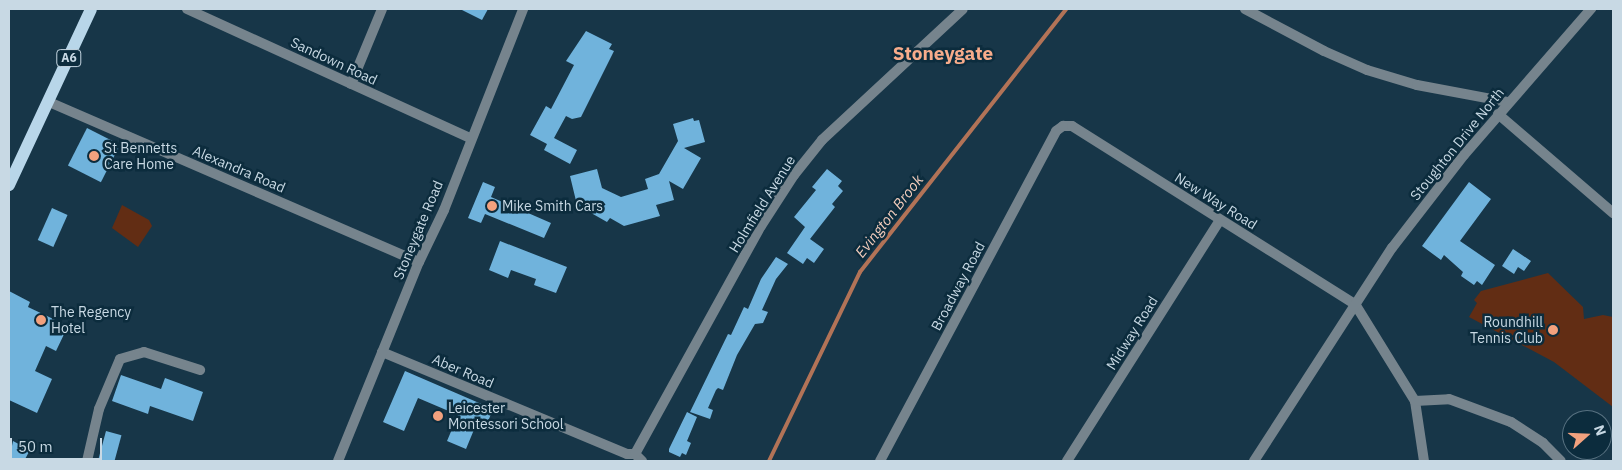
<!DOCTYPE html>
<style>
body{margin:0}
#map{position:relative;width:1622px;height:470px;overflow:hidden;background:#173648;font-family:"IBM Plex Sans",sans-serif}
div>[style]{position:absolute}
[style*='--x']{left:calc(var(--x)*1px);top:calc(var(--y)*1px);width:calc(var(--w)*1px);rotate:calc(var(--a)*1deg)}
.green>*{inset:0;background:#622d14}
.stream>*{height:4px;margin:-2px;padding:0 2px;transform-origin:2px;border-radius:2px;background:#b27357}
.building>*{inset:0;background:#70b3dc;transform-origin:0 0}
.street>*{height:10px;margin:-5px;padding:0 5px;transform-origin:5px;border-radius:5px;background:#76848d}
.primary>*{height:12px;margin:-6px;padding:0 6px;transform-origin:6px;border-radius:6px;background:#b8d6e9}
.dots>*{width:14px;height:14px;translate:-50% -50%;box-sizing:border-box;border:2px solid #0c2c3d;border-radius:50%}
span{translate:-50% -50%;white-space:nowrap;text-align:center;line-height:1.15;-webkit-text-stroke:5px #0c2c3d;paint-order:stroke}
.shield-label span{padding:1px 4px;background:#0c2c3d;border:1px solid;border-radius:4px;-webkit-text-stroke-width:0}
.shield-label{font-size:12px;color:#c8d9e4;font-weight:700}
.street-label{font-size:14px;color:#c8d9e4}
.poi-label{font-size:14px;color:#c8d9e4}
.left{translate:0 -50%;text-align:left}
.right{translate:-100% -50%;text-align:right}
.water-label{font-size:15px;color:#f2ccbc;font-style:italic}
.district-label{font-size:19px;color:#f8ac8b;font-weight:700}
.frame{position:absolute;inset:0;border:10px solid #c8d9e4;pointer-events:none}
.north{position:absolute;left:1562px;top:410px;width:50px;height:50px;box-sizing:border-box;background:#0c2c3d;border:1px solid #577180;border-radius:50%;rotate:70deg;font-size:14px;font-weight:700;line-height:20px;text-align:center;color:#c8d9e4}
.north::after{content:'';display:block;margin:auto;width:18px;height:22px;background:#f2a17e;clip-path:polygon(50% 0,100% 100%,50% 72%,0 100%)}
.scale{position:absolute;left:10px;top:438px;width:92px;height:22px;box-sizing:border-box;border:2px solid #c8d9e4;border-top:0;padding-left:6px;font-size:15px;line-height:18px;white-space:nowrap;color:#c8d9e4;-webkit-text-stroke:4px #0c2c3d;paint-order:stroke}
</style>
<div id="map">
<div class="green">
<div style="clip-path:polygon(122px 205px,149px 220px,152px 226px,138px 247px,112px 228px)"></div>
<div style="clip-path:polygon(1548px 273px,1583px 307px,1584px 319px,1603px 315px,1613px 317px,1613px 407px,1554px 362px,1469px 317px,1477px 303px,1474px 300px,1481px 291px)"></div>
</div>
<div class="stream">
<div style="--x:769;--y:461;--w:210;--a:-64.3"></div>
<div style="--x:860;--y:272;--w:334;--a:-51.9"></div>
</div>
<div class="building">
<div style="clip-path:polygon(460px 9px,488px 9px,482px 20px)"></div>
<div style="clip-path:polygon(586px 31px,612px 44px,609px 49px,614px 51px,581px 117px,572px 119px,566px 116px,554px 138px,577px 150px,570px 164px,544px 150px,547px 144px,530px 135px,546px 106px,551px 109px,574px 65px,566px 61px)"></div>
<div style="clip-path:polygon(693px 118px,694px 121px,699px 120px,705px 142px,684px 148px,701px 158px,683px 189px,669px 181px,674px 200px,656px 205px,660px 216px,624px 226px,610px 218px,607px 222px,577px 205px,570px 176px,597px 169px,602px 188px,621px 197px,648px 189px,645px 179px,659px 174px,678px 141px,673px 124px)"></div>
<div style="left:87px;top:128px;width:37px;height:42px;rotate:27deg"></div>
<div style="clip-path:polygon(827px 169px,842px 181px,838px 186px,843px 191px,832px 204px,835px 207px,810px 239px,824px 249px,814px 263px,807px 258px,803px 264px,787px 253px,805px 227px,794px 217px,816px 190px,812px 187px)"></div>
<div style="clip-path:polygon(483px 182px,495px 187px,491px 197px,551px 223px,544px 238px,485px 214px,481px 223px,468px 218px)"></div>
<div style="clip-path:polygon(1469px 182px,1491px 199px,1460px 241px,1495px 265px,1482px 285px,1477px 281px,1474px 285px,1461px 276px,1463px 272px,1444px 255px,1441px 260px,1422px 246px)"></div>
<div style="left:52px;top:208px;width:17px;height:35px;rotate:24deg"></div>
<div style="clip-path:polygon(500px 241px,567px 267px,556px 293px,534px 285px,536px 279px,511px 270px,508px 278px,489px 270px)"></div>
<div style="clip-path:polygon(1513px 249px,1531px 261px,1524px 271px,1518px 267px,1514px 274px,1502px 266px)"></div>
<div style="clip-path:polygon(776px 257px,788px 264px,776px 279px,762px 310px,768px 312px,763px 323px,755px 324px,737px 355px,723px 390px,718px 388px,716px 390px,708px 408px,713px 410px,710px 419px,690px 412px,728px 334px,731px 335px,744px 307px,748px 309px,761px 279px)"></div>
<div style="clip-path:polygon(9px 291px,30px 302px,28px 307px,68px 326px,56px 351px,46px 346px,35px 371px,52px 379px,37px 413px,9px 400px)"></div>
<div style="clip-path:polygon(405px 371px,493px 409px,487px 424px,478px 420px,466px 449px,447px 441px,458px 415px,418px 398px,404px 431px,383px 422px)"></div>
<div style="clip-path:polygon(121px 375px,161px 389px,165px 378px,203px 392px,193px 421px,150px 406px,148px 414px,112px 401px)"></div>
<div style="clip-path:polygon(687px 412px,697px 417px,687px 441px,691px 443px,686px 455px,682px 453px,680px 457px,669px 452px,669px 449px)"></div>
<div style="left:106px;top:431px;width:16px;height:31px;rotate:15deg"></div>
<div style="clip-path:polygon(13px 441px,30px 450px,24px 461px,9px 461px)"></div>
</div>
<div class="street">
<div style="--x:187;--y:9;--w:311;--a:24.5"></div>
<div style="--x:1245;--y:9;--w:89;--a:28"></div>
<div style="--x:1324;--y:51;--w:47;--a:23.8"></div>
<div style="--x:1367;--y:70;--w:52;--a:16.7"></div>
<div style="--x:1417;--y:85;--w:93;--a:10.6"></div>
<div style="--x:351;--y:84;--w:81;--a:-67.5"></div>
<div style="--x:49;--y:102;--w:403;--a:23.4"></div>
<div style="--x:1498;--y:114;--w:152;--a:40.7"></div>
<div style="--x:1355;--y:304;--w:114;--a:58.3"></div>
<div style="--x:1415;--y:401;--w:61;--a:81.5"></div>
<div style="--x:382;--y:352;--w:265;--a:22.6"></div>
<div style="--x:627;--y:454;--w:8;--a:0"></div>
<div style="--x:635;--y:454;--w:10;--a:45"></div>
<div style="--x:1415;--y:401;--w:34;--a:-3"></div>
<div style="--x:1449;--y:399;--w:66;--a:20.4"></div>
<div style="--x:1511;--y:422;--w:38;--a:33"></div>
<div style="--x:1543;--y:443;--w:25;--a:45"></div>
<div style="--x:635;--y:454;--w:260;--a:-61.1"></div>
<div style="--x:761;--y:226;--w:61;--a:-57.1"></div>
<div style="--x:794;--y:175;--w:45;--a:-51.3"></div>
<div style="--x:822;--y:140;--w:192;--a:-42.9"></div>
<div style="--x:87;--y:461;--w:53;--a:-77"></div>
<div style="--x:99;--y:409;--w:54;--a:-67.2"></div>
<div style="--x:120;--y:359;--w:25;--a:-16"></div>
<div style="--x:144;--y:352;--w:59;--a:17.8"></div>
<div style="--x:338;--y:461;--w:215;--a:-67.9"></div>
<div style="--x:419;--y:262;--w:58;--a:-64.3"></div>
<div style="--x:444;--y:210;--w:216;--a:-68.5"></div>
<div style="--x:880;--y:461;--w:374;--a:-61.9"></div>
<div style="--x:1056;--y:131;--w:9;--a:-36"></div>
<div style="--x:1063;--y:126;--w:9;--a:0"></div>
<div style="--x:1072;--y:126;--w:334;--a:32.2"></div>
<div style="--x:1067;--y:461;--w:285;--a:-57.6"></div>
<div style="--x:1254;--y:461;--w:254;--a:-57.1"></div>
<div style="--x:1392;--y:248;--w:118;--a:-52.3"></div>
<div style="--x:1464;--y:155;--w:194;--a:-49"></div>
</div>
<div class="primary">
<div style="--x:9;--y:185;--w:194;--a:-65"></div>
</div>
<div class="dots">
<div style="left:94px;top:156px;background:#f2a17e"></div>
<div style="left:492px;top:206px;background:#f2a17e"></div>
<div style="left:41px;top:320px;background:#f2a17e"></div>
<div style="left:1553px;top:330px;background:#f2a17e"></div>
<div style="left:438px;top:416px;background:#f2a17e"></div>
</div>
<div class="shield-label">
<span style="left:69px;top:58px">A6</span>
</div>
<div class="street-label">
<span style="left:334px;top:61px;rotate:25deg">Sandown Road</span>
<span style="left:1457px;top:144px;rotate:-51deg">Stoughton Drive North</span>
<span style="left:239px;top:169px;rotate:23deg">Alexandra Road</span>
<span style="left:1216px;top:201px;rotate:32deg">New Way Road</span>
<span style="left:762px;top:204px;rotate:-58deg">Holmfield Avenue</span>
<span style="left:418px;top:230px;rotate:-67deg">Stoneygate Road</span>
<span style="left:958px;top:286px;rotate:-62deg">Broadway Road</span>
<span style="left:1132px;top:333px;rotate:-58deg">Midway Road</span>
<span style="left:463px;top:371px;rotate:23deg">Aber Road</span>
</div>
<div class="poi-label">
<span class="left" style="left:104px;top:156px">St Bennetts<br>Care Home</span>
<span class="left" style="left:502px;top:206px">Mike Smith Cars</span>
<span class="left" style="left:51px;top:320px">The Regency<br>Hotel</span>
<span class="right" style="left:1543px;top:330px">Roundhill<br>Tennis Club</span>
<span class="left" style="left:448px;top:416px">Leicester<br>Montessori School</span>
</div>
<div class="water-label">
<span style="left:889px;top:216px;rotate:-52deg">Evington Brook</span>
</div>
<div class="district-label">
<span style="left:943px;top:54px">Stoneygate</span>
</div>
<div class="frame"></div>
<div class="north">N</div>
<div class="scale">50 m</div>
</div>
